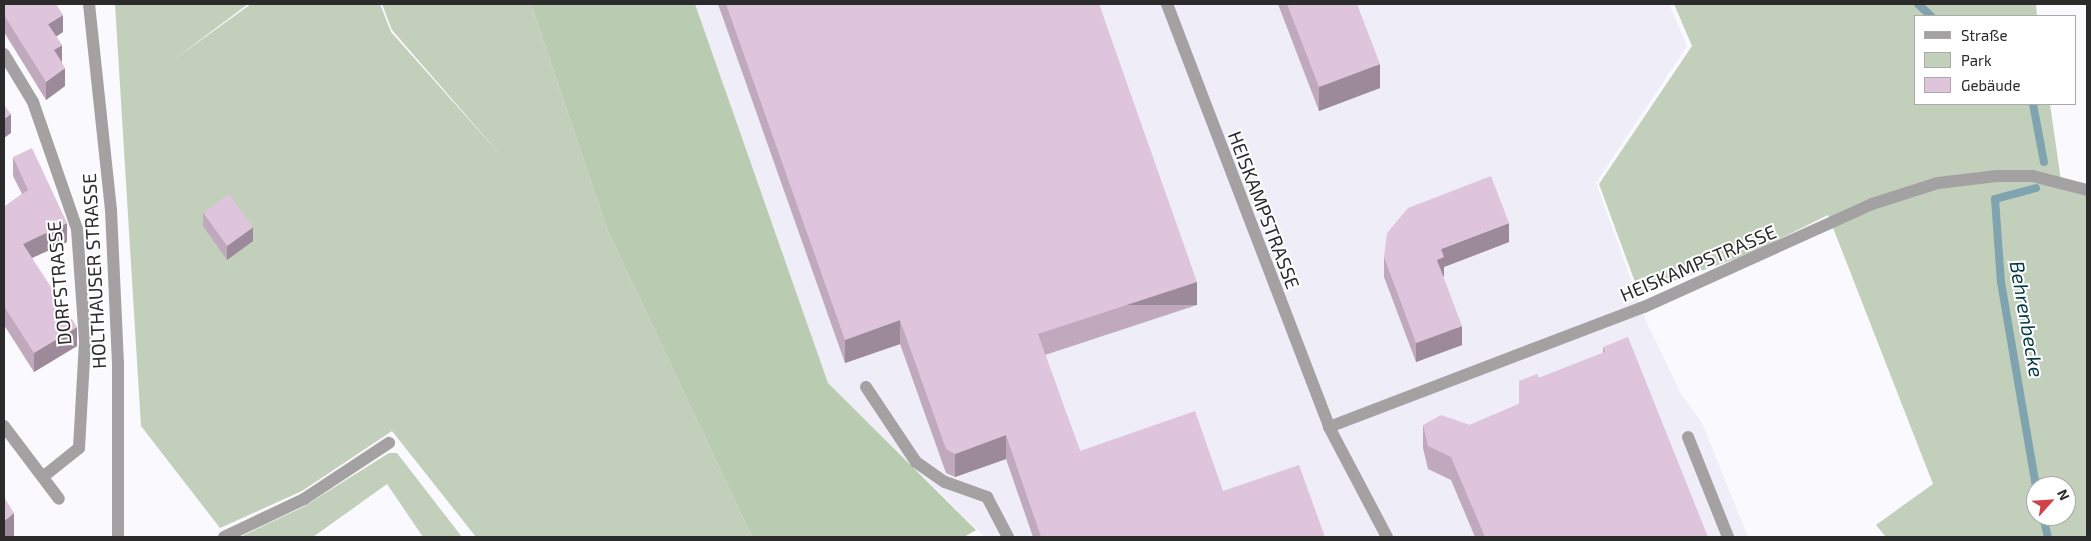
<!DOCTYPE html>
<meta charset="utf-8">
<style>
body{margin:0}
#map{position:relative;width:2091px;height:541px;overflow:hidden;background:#faf9fd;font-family:"Exo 2",sans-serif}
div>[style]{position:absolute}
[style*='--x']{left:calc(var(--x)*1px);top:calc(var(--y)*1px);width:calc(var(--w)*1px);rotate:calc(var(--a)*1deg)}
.built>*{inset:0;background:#eeedf8}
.green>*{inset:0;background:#c2cfbb}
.forest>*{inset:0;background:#b9cbb0}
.stream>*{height:8px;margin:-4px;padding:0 4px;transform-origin:4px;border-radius:4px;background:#80a4af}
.minor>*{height:12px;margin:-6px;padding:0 6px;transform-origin:6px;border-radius:6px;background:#a3a1a1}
.wall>*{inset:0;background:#c0a9bd}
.shaded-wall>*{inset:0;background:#9c8a9a;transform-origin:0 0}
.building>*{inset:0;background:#dfc5dc;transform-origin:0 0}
span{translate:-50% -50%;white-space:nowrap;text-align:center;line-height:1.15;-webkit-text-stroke:4px #fff;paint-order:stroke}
.street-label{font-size:19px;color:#2b2b2c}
.water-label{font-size:20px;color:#003744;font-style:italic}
.frame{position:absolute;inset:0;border:5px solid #2b2b2c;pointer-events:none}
.legend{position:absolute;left:1914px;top:15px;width:162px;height:90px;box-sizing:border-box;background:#fff;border:1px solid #aaaaab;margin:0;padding:6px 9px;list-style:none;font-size:15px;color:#2b2b2c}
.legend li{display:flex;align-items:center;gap:10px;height:25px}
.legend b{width:25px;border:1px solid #aaaaab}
.north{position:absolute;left:2026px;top:476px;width:50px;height:50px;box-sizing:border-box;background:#fff;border:1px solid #aaaaab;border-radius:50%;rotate:64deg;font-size:14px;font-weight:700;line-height:20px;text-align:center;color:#2b2b2c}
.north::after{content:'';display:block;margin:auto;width:18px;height:22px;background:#d24349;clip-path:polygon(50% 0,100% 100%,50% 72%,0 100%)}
</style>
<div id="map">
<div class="built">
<div style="clip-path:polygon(695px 4px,1669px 4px,1687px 46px,1596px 183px,1646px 321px,1681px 394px,1702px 423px,1748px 537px,985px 537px,828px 383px)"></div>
</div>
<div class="green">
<div style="clip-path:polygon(115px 4px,248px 4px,172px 61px,251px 4px,380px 4px,391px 32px,504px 159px,392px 30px,382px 4px,531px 4px,607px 229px,752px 537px,476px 537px,392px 431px,302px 491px,220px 528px,141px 426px)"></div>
<div style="clip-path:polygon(evenodd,1674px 4px,2036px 4px,2037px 16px,1915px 16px,1915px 104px,2050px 104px,2062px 188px,2087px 196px,2087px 537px,1886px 537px,1876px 525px,1933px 484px,1828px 215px,1749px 254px,1639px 293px,1599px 184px,1692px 46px,1674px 4px,2036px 486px,2066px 486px,2066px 516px,2036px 516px,2036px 486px)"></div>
<div style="clip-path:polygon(389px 453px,397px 453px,462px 537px,423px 537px,387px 484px,313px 537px,240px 537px,303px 507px)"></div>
</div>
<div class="forest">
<div style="clip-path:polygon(531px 4px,695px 4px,828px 383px,976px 530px,964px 537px,752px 537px,607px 229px)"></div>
</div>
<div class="stream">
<div style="--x:1918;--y:4;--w:18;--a:43"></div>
<div style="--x:2033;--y:104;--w:59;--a:79.3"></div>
<div style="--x:2036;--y:188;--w:42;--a:165"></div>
<div style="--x:1995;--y:199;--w:83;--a:85.9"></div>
<div style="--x:2001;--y:282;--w:207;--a:80.3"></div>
<div style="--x:2043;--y:516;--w:22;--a:77"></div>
</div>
<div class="minor">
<div style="--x:89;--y:4;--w:207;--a:83.9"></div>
<div style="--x:111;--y:210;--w:153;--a:87.4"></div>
<div style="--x:118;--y:363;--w:174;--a:90"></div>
<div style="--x:1167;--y:4;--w:453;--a:69"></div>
<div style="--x:1329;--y:427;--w:124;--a:62.2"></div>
<div style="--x:4;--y:54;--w:56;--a:58.9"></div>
<div style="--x:33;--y:102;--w:134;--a:70.9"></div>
<div style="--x:77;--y:229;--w:112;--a:85.9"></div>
<div style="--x:85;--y:341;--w:107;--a:93.2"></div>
<div style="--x:79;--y:448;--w:45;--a:141.3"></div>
<div style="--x:866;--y:387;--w:90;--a:56.3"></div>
<div style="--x:916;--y:462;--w:35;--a:35"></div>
<div style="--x:945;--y:482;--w:45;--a:19.7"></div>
<div style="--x:987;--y:497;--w:45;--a:62.3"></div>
<div style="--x:4;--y:426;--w:91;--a:53"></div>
<div style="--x:1329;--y:427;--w:337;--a:-20.9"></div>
<div style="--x:1644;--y:307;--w:250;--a:-24.3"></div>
<div style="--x:1872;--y:204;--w:69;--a:-17.7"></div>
<div style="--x:1938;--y:183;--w:59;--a:-6.8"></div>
<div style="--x:1997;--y:176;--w:36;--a:0"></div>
<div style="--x:2033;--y:176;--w:56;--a:14.5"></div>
<div style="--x:1688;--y:437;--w:108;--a:68.2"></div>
<div style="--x:224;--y:537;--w:89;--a:-25.4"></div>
<div style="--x:304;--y:499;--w:102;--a:-33.4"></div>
</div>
<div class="wall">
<div style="clip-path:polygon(4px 4px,63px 32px,56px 36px,62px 63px,65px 86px,46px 100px,4px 32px)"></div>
<div style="clip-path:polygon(718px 4px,1099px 4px,1197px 305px,1045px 355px,1080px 451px,1223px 491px,1325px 537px,1033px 537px,1006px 459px,955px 477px,946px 473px,900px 344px,845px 363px)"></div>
<div style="clip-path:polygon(1278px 4px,1357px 4px,1380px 88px,1319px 111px)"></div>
<div style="clip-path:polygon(13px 157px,67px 242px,32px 258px,77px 346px,34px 372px,4px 325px,4px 207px,22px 194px,13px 176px)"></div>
<div style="clip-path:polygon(203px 212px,253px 241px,227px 260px,203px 226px)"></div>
<div style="clip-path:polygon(1509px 242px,1444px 267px,1444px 276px,1443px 277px,1462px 345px,1416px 362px,1384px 277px,1384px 257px)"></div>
<div style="clip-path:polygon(1603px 347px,1708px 537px,1475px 537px,1451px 480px,1428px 469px,1423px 448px,1423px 425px,1470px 425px,1519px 404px,1539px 378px,1603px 353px)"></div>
</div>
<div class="shaded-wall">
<div style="clip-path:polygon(63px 15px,63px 32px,48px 42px,48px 24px)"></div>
<div style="clip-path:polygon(62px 45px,62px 62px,54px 50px)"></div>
<div style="clip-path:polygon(1380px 64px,1380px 88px,1319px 111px,1319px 87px)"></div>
<div style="clip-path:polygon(65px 68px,65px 86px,46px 100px,46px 82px)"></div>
<div style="clip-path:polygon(11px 114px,11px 133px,4px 138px,4px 119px)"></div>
<div style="clip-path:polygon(67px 223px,67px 242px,23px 262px,23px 244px)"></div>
<div style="clip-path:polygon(1509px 223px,1509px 242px,1444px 267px,1444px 276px,1437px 279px,1437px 260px,1441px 249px)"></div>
<div style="clip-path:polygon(253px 227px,253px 241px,227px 260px,227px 246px)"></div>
<div style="left:1197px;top:282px;width:23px;height:167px;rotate:90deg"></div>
<div style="clip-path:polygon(900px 320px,900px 344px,845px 363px,845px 340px)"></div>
<div style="clip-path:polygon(1462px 326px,1462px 345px,1416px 362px,1416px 343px)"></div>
<div style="clip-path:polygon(77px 327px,77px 346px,34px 372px,34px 353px)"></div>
<div style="clip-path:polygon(1006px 435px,1006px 459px,955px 477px,955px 454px)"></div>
<div style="clip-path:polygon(14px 513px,14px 536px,13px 537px,4px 537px,4px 521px)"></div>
</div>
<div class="building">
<div style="clip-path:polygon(4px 4px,56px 4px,63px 15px,48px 24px,62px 45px,54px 50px,65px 68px,46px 82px,4px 15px)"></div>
<div style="clip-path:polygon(726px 4px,1099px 4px,1197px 282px,1038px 334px,1080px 451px,1195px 411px,1223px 491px,1299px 465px,1325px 537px,1041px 537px,1006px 435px,955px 454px,946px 449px,900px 320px,845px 340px)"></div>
<div style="clip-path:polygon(1287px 4px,1357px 4px,1380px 64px,1319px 87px)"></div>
<div style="clip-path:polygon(4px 105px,11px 114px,4px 119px)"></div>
<div style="clip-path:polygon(32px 148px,67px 223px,23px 244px,77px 327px,34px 353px,4px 306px,4px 207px,28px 190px,13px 157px)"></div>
<div style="clip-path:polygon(1491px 176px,1509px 223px,1441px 249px,1444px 257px,1437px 260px,1462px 326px,1416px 343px,1384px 257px,1387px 233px,1408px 208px)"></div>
<div style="left:229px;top:194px;width:41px;height:32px;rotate:54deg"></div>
<div style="clip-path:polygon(1628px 337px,1708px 537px,1485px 537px,1451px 457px,1428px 446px,1423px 425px,1441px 415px,1470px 425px,1519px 404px,1519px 381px,1537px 374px,1539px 378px,1605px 352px,1603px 347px)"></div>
<div style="clip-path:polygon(4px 497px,14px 513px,4px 521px)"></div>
</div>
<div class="street-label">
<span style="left:1264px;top:210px;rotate:69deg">HEISKAMPSTRASSE</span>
<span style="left:1698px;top:263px;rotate:-23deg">HEISKAMPSTRASSE</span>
<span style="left:94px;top:271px;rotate:-93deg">HOLTHAUSER STRASSE</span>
<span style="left:59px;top:283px;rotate:-95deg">DORFSTRASSE</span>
</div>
<div class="water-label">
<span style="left:2027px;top:319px;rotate:80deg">Behrenbecke</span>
</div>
<div class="frame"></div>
<ul class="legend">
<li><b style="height:6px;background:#a3a1a1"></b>Straße</li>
<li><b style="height:14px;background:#c2cfbb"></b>Park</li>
<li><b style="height:14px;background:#dfc5dc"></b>Gebäude</li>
</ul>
<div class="north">N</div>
</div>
